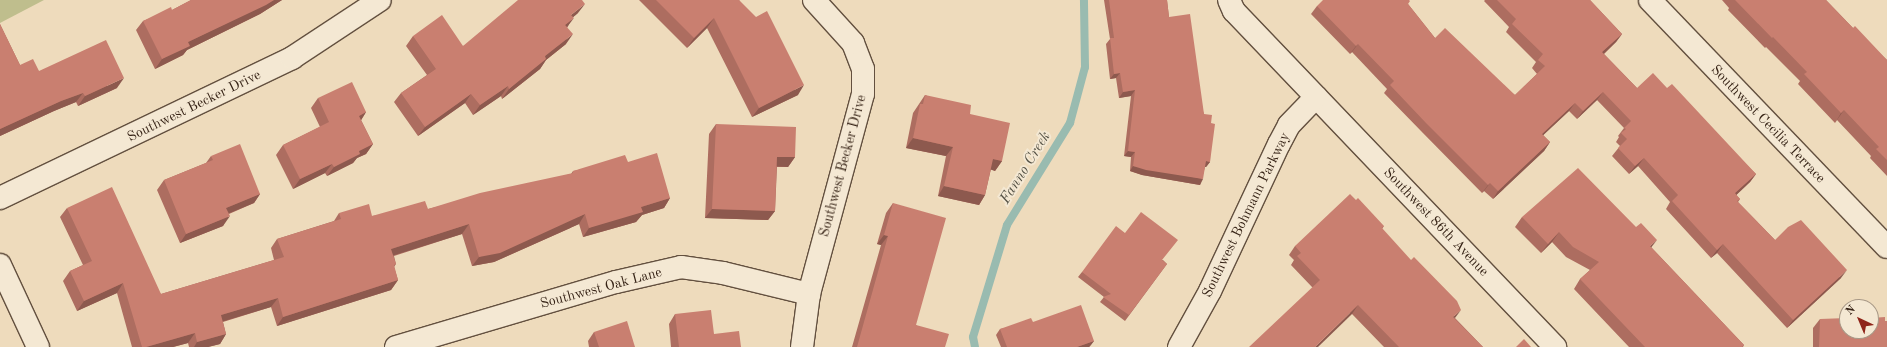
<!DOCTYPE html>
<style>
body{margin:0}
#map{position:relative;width:1887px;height:347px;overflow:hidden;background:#eedbbc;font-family:"Old Standard TT",serif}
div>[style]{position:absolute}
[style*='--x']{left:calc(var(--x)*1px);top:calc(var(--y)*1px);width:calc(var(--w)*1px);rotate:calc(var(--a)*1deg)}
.green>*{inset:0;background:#bfbe8d}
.stream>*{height:8px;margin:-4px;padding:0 4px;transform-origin:4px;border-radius:4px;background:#99bbb0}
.roads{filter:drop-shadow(1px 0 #63503f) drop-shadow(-1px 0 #63503f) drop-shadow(0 1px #63503f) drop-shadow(0 -1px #63503f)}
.minor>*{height:22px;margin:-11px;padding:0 11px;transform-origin:11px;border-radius:11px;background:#f4e8d3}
.wall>*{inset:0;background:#ad6d60}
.shaded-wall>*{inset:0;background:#8d594e}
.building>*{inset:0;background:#c97f70}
span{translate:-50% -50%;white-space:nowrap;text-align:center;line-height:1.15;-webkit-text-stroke:4px #f4e8d3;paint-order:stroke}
.street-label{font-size:14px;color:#352215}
.water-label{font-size:15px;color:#535044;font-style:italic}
.north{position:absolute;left:1839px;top:299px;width:40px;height:40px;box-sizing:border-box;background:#f4e8d3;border:1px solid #a89987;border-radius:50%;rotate:316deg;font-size:11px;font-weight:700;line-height:16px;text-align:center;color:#352215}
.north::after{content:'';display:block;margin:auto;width:14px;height:18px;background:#8f2418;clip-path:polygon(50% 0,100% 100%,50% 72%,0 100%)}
</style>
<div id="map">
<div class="green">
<div style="clip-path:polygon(0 0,44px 0,0 23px)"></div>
</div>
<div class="stream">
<div style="--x:975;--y:347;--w:10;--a:-101"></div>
<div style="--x:973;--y:337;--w:117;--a:-73.1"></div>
<div style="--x:1007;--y:225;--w:120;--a:-58.3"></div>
<div style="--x:1070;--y:123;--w:58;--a:-75"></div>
<div style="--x:1085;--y:67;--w:67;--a:-90.9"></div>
</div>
<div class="roads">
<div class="minor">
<div style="--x:1229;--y:0;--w:12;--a:66"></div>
<div style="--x:1234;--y:11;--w:465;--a:46.3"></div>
<div style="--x:1650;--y:0;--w:342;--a:46.2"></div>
<div style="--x:0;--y:198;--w:324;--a:-25.6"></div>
<div style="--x:292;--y:58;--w:105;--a:-33.4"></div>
<div style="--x:0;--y:265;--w:90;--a:65.1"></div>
<div style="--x:396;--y:347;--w:229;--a:-16.5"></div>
<div style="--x:616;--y:282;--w:67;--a:-13"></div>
<div style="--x:681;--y:267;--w:42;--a:8.1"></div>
<div style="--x:723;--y:273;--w:89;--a:13.7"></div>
<div style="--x:802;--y:347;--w:53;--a:-82.5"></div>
<div style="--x:809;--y:294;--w:207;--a:-74.9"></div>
<div style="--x:863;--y:94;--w:25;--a:-90"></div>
<div style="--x:863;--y:69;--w:28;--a:-111"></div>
<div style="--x:853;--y:43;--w:58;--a:-132.2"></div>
<div style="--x:1179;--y:347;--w:64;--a:-61"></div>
<div style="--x:1210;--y:291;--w:162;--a:-64.9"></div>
<div style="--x:1279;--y:144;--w:21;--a:-62"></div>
<div style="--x:1289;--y:125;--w:39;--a:-46"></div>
</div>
</div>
<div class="wall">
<div style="clip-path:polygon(191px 0,282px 0,260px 14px,187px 50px,183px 55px,155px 69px,136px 30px,143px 21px,172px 10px)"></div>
<div style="clip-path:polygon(639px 0,739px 0,798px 95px,752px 117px,707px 28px,687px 48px)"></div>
<div style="clip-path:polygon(1104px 0,1167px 0,1169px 17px,1204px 114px,1211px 123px,1210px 162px,1206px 167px,1205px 167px,1200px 185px,1142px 175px,1130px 171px,1131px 157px,1124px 156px,1131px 96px,1119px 98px,1116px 78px,1110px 79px,1106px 44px,1110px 39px)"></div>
<div style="clip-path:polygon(1485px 0,1590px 0,1622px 34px,1616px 42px,1604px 54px,1637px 88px,1667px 88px,1756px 174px,1750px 182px,1736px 195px,1740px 199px,1738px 202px,1775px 240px,1841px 278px,1787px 328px,1717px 253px,1711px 258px,1666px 209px,1670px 202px,1638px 166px,1629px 174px,1612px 156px,1620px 146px,1616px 142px,1619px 137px,1618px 136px,1624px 128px,1597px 100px,1577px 119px,1569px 111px,1543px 135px,1550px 142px,1544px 151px,1493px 199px,1484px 191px,1482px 193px,1421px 131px,1384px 93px,1387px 89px,1352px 52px,1350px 54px,1311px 14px,1317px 6px,1408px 4px,1435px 38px,1515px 95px,1537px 74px,1532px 68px,1536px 62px,1506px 32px,1509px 27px,1484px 1px)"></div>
<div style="clip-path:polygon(1722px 0,1826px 0,1853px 28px,1887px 60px,1887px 176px,1870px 158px,1871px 156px,1837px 120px,1835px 123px,1798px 84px,1800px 81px,1766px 47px,1765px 48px,1728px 10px,1729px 8px)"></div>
<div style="clip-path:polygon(578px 13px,573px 17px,567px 28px,566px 44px,546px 60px,540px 69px,502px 99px,501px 96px,473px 115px,465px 103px,418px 136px,394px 102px,401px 93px,427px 75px,406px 46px,413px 36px,463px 46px)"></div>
<div style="clip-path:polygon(0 24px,20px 65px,39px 71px,117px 88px,78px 106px,76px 102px,54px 111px,0 136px)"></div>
<div style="clip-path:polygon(925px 95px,970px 114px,1002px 161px,995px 171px,991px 169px,985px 195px,979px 205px,938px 196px,946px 156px,906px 148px,913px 113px)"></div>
<div style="clip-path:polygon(318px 98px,366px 112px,361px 120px,373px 144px,366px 154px,357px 158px,353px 163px,327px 176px,325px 173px,293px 189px,276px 155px,283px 145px,320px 127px,311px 108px)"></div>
<div style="clip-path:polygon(716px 124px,795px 157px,788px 167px,777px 167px,775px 211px,768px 220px,705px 218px,709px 134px)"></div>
<div style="clip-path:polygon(211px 156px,260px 194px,254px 203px,229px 214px,223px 226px,180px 243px,157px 190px,164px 180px,206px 163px)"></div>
<div style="clip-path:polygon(628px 162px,670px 198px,664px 208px,642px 215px,636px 222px,583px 237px,579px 224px,494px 262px,472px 266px,462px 234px,394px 256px,396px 264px,394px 267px,398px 280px,391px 290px,277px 326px,271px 307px,223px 322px,226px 334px,220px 344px,208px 347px,189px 347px,188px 343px,173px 347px,132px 347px,117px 293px,77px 311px,63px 281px,70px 271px,83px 265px,60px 217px,67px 208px,161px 294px,274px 260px,271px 248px,277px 239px,334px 221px,339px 213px,372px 216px,428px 209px,571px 174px,573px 171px)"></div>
<div style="clip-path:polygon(893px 203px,916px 325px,945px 347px,852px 347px,881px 245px,877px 244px,886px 213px)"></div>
<div style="clip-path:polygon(1522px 217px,1651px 247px,1744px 345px,1743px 347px,1629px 347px,1574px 289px,1580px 279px,1590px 270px,1566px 257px,1552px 242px,1541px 253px,1515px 227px)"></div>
<div style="clip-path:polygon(1384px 226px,1382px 229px,1455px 318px,1483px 347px,1384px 347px,1352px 314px,1312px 287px,1291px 265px,1294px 260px,1289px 255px,1295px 246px)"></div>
<div style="clip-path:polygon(1163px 260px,1167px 264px,1125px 321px,1100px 302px,1104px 297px,1078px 277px,1082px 272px)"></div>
<div style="clip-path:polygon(675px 314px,714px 334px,741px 347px,671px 347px,669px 324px)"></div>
<div style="clip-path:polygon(1820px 319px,1885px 321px,1887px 347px,1813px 347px,1813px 328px)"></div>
<div style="clip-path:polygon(1033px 322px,1094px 341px,1090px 346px,1089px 347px,1001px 347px,996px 335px,1000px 329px)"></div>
<div style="clip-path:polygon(594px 332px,635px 347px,589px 347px,588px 341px)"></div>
</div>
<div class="shaded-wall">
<div style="clip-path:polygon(274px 0,282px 0,260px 14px,187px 50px,183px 55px,155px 69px,162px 59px,188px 42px)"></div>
<div style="clip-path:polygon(585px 4px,578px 13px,564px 25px,571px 15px)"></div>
<div style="clip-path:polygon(574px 18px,567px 27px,565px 25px)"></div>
<div style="clip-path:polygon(714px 18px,707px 28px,687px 48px,694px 38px)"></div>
<div style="clip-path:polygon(573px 34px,566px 44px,546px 60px,540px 69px,502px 99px,509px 89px,545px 56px)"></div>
<div style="clip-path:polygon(1622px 34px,1616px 42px,1596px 61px,1602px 52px)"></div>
<div style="clip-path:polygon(1358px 44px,1352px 52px,1350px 54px,1356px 46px)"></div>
<div style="clip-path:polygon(1120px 73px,1116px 78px,1110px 79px,1114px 74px)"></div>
<div style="clip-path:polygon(124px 78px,117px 88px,78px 106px,85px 96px)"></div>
<div style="clip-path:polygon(804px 85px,798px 95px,752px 117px,759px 108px)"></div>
<div style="clip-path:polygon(508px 86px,501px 96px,473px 115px,480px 105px)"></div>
<div style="clip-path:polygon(1135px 90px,1131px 96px,1119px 98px,1123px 92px)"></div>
<div style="clip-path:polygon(1603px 92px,1597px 100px,1577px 119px,1583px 111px)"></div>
<div style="clip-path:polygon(83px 93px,76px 102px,54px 111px,0 136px,0 129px,61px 101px)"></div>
<div style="clip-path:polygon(471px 94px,465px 103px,418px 136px,425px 127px)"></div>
<div style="clip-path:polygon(1575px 103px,1569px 111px,1536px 142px,1542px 134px)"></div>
<div style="clip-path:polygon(1844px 110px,1837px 120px,1835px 123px,1841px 113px)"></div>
<div style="clip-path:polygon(366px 112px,360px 122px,359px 116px)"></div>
<div style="clip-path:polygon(913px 138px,953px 147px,946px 156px,906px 148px)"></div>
<div style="clip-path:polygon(1550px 142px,1544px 151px,1493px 199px,1498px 191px)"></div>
<div style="clip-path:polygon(373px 144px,366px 154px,357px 158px,353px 163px,327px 176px,334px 167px,359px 151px)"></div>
<div style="clip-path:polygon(1128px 151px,1135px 152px,1131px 157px,1124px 156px)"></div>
<div style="clip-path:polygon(777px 157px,795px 157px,788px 167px,770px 166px)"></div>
<div style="clip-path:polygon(1644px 158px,1638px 166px,1629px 174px,1635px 166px)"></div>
<div style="clip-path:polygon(993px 159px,1002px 161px,995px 171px,986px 168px)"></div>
<div style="clip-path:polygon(1206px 161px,1210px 162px,1206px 167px,1202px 167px)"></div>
<div style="clip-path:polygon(332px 164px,325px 173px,293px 189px,300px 179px)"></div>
<div style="clip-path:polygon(1133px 166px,1203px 179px,1200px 185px,1142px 175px,1130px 171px)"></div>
<div style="clip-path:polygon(1756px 174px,1750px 182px,1729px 202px,1735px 193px)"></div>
<div style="clip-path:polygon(1490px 183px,1484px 191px,1482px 193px,1488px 185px)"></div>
<div style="clip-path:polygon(944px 186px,985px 195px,979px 205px,938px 196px)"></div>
<div style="clip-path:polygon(260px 194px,254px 203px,220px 217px,226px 208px)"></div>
<div style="clip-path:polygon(670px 198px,664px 208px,642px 215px,636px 222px,583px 237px,589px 228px,641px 207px)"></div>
<div style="clip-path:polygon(712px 209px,775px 211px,768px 220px,705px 218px)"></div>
<div style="clip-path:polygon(585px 214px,579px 224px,494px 262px,472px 266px,479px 257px)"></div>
<div style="clip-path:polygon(230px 216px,223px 226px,180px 243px,186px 234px)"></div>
<div style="clip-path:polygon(469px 224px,462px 234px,385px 258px,391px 249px)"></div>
<div style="clip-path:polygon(1559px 232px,1552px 242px,1541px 253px,1548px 244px)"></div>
<div style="clip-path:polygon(884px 235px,888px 236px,881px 245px,877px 244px)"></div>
<div style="clip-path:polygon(1657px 240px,1650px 249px,1650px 246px)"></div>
<div style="clip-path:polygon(1723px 244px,1717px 253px,1711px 258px,1717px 250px)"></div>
<div style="clip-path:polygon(1847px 270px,1841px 278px,1787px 328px,1793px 320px)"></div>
<div style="clip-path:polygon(398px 280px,391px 290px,277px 326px,283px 317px)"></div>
<div style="clip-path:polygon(123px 283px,117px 293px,77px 311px,84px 301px)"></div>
<div style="clip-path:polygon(278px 298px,271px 307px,214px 324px,221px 315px)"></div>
<div style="clip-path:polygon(1358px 305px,1352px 314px,1318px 347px,1315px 347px)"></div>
<div style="clip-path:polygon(1461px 310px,1455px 318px,1453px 317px)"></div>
<div style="clip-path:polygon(195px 333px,188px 343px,173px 347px,146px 347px)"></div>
<div style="clip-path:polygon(226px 334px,220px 344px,208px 347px,194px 347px,197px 342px)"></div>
<div style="clip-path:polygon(1094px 341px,1090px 346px,1089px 347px,1077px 347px)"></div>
</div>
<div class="building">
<div style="clip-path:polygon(191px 0,274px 0,266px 5px,188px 42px,190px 46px,162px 59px,143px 21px,171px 7px,172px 10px)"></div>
<div style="clip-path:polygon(518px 0,582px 0,585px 4px,571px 15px,574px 18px,565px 25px,573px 34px,545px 56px,546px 59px,509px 89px,508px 86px,480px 105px,471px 94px,425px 127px,401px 93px,436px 69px,413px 36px,442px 15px,463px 46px)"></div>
<div style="clip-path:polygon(656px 0,739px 0,756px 17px,767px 11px,804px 85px,759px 108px,714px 18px,694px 38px)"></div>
<div style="clip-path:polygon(1109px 0,1167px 0,1169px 17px,1190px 14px,1204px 114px,1212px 115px,1211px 123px,1215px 124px,1210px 162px,1206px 161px,1203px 179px,1146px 170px,1133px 166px,1135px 152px,1128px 151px,1135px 90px,1123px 92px,1120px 73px,1114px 74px,1110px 38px,1114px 38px)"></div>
<div style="clip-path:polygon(1323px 0,1409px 0,1410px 1px,1408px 4px,1435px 38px,1445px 28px,1515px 95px,1545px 66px,1538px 60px,1543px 54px,1512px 24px,1516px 19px,1497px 0,1590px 0,1622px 34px,1602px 52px,1637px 88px,1653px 73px,1667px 88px,1672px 84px,1756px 174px,1735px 193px,1740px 199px,1737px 201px,1775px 240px,1788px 227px,1801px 220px,1847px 270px,1793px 320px,1723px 244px,1717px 250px,1672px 201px,1678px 195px,1644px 158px,1635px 166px,1618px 148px,1627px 139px,1621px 133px,1626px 129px,1624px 128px,1631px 121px,1603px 92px,1583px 111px,1575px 103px,1542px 134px,1550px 142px,1498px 191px,1490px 183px,1488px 185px,1426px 123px,1390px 85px,1394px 81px,1358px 44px,1356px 46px,1317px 6px)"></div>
<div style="clip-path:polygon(1735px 0,1826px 0,1853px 28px,1855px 26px,1887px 60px,1887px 160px,1876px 149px,1879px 147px,1844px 110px,1841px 113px,1804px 74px,1807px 72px,1773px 37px,1772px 38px)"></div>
<div style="clip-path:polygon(0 24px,20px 65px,33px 59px,39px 71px,106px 40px,124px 78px,85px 96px,83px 93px,61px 101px,0 129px)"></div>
<div style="clip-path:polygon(352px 82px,366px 112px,359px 116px,373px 144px,359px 151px,360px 154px,334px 167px,332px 164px,300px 179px,283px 145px,329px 122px,318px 98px)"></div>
<div style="clip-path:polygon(925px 95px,971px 105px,970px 114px,1010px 123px,1002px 161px,993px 159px,985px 195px,944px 186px,953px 147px,913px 138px,920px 104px,923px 104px)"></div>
<div style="clip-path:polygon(716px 124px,796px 127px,795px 157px,777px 157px,775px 211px,712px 209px)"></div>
<div style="clip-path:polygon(240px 144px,260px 194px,226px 208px,230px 216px,186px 234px,164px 180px,213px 160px,211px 156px)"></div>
<div style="clip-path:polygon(657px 153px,670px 198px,641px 207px,643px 212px,589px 228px,585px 214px,500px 253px,479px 257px,469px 224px,391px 249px,396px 264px,394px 265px,398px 280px,283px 317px,278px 298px,221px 315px,226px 334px,197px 342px,195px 333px,146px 347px,142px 347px,123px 283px,84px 301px,70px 271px,92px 261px,67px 208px,112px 187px,161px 294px,284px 257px,277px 239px,341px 219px,339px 213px,369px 204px,372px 216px,425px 201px,428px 209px,480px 193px,573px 173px,573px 171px,625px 155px,628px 162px)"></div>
<div style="clip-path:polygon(1578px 168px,1636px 227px,1641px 223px,1657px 240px,1650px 246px,1744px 345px,1742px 347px,1645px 347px,1580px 279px,1599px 262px,1573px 247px,1559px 232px,1548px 244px,1522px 217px)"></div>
<div style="clip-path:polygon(1350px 194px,1356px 200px,1358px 198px,1384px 226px,1382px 228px,1411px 260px,1414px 257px,1457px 301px,1461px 310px,1453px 317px,1483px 347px,1399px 347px,1358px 305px,1315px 347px,1249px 347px,1320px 280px,1297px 256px,1301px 253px,1295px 246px)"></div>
<div style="clip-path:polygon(893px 203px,946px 218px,916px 325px,949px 334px,945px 347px,857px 347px,888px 236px,884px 235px)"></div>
<div style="clip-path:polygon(1141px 212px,1178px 240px,1162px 260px,1167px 264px,1129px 315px,1103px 297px,1111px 294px,1082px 272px,1116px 226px,1125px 233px)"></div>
<div style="clip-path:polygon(1081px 305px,1094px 341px,1077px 347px,1007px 347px,1000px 329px,1031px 318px,1033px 322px)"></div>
<div style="clip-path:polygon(711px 310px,714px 334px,739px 331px,741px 347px,679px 347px,675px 314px)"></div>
<div style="clip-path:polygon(1885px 317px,1885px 321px,1887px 321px,1887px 347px,1819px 347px,1820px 319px,1847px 318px,1847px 331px,1871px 331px,1871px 318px)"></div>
<div style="clip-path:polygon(627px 321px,635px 347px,599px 347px,594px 332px)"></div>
<div style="clip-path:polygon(1524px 339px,1531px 347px,1516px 347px)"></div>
</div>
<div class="street-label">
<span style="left:194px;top:106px;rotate:-26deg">Southwest Becker Drive</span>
<span style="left:1768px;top:124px;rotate:46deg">Southwest Cecilia Terrace</span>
<span style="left:843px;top:166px;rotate:-75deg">Southwest Becker Drive</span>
<span style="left:1246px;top:215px;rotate:-64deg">Southwest Bohmann Parkway</span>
<span style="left:1436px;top:222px;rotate:46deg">Southwest 86th Avenue</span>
<span style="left:601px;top:288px;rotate:-15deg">Southwest Oak Lane</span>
</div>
<div class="water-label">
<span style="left:1026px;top:168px;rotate:-58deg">Fanno Creek</span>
</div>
<div class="north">N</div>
</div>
